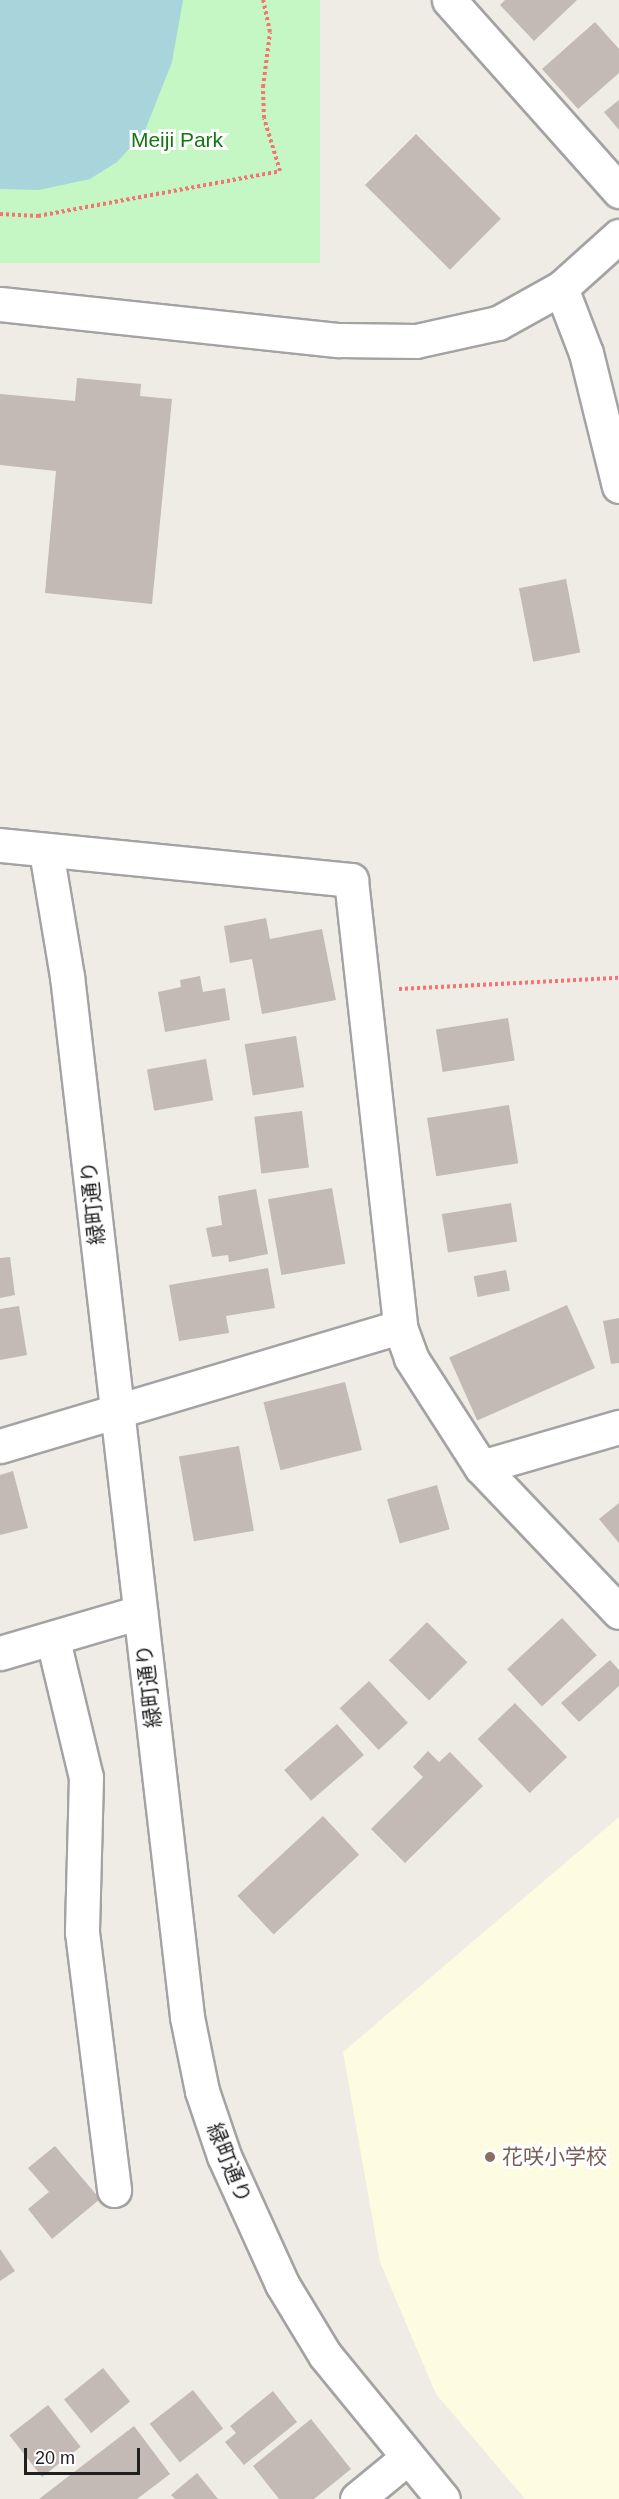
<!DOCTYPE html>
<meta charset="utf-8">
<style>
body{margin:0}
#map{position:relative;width:619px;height:2499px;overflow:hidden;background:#efebe5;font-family:Helvetica,"Noto Sans JP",sans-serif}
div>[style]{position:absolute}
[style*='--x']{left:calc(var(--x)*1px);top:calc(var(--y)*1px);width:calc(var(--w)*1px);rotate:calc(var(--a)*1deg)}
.education>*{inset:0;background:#fdfbe0}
.park>*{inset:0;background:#c5f7c4;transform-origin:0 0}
.water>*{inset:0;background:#a8d4db}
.building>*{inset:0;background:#c3bab5;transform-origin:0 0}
.path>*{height:4px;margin-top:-2px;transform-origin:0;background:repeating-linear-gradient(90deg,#f37472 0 3px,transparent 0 6px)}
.roads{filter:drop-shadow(2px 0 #a3a3a3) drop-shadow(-2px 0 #a3a3a3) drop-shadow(0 2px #a3a3a3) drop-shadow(0 -2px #a3a3a3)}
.minor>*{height:33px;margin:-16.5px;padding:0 16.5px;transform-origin:16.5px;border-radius:16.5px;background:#fff}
.dots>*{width:16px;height:16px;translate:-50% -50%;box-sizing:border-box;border:3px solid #fff;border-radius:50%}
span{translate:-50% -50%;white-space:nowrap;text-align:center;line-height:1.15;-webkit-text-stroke:6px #fff;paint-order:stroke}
.park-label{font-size:21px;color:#127911}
.street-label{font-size:21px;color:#1f1f1f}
.education-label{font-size:21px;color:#785e54}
.left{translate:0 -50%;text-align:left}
.scale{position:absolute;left:24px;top:2448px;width:116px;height:27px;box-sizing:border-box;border:3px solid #1f1f1f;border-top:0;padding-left:8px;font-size:18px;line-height:21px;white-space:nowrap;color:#1f1f1f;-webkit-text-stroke:4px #fff;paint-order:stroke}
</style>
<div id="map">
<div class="education">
<div style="clip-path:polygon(619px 1817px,619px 2499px,525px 2499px,436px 2394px,380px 2262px,343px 2052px)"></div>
</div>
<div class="park">
<div style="left:0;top:0;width:320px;height:263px"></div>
</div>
<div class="water">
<div style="clip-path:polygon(0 0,183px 0,172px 62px,144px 133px,117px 162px,90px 179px,39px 190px,0 189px)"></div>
</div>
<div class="building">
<div style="clip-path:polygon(505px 0,577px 0,534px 41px,500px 5px)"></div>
<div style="clip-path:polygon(595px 22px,619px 49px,619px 73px,578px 109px,542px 69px)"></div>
<div style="clip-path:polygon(619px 100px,619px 130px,604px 112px)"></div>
<div style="left:416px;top:134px;width:120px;height:72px;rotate:45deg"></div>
<div style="clip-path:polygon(77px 378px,141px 384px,140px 396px,172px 399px,152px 604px,45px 593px,56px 471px,0 465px,0 394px,75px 401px)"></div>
<div style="left:566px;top:579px;width:75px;height:48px;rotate:79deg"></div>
<div style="clip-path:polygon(266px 918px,270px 939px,322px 929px,336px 1000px,262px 1014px,252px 959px,230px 963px,224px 926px)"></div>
<div style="clip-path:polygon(200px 976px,203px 992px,225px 988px,230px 1020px,165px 1032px,158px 992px,181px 987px,180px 980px)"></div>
<div style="left:508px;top:1018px;width:43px;height:73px;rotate:81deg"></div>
<div style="left:296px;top:1036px;width:52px;height:52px;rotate:81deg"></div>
<div style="left:206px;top:1059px;width:42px;height:60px;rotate:80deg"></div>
<div style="left:509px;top:1105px;width:59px;height:83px;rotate:81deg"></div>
<div style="left:302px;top:1111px;width:57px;height:48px;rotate:83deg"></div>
<div style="left:332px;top:1188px;width:77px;height:65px;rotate:80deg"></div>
<div style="clip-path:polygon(256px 1189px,268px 1254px,229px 1262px,228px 1255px,212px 1257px,206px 1228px,222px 1225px,218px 1196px)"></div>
<div style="left:511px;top:1203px;width:39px;height:70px;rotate:81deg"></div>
<div style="clip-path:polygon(10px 1257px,15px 1295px,0 1298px,0 1258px)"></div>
<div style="clip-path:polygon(268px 1268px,275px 1308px,226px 1316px,229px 1333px,179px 1341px,169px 1285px)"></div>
<div style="left:506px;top:1270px;width:21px;height:33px;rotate:79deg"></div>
<div style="left:567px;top:1305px;width:69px;height:129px;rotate:66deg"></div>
<div style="clip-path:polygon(19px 1306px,27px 1355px,0 1360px,0 1309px)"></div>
<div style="clip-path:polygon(619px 1318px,619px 1363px,611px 1364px,603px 1321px)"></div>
<div style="left:345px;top:1382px;width:70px;height:84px;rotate:76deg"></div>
<div style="left:239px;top:1446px;width:86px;height:61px;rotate:80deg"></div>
<div style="clip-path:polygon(13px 1471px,28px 1528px,0 1535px,0 1475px)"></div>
<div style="left:437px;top:1485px;width:46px;height:52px;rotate:74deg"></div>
<div style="clip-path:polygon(619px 1503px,619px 1543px,599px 1519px)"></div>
<div style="left:562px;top:1618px;width:51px;height:75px;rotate:47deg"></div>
<div style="left:427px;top:1622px;width:57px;height:54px;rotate:45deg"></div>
<div style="clip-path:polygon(610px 1660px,619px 1670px,619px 1686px,579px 1722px,561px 1703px)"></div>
<div style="left:369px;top:1681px;width:57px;height:40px;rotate:47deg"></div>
<div style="left:515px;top:1703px;width:75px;height:52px;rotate:46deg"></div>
<div style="left:337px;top:1724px;width:41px;height:70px;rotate:49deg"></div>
<div style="clip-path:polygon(428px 1751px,439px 1762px,450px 1752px,483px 1786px,405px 1863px,371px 1829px,423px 1777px,413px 1767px)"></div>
<div style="left:323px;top:1816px;width:53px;height:117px;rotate:47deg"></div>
<div style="clip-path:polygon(55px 2146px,100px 2199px,52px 2239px,28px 2209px,49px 2192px,28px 2168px)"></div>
<div style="clip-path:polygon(0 2249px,15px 2271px,0 2281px)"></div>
<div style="left:103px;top:2368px;width:43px;height:50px;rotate:51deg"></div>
<div style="left:193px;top:2390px;width:49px;height:55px;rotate:52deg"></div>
<div style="clip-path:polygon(273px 2391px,297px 2422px,244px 2465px,225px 2442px,236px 2433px,230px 2426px)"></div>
<div style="left:48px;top:2405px;width:53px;height:49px;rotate:52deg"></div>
<div style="clip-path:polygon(311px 2419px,351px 2469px,314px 2499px,279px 2499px,253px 2466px)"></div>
<div style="clip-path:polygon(134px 2426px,170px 2474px,137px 2499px,39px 2499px)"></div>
<div style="clip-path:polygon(197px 2473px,218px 2499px,175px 2499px,171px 2495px)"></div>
</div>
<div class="path">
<div style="--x:0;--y:214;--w:38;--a:3"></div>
<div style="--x:38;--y:216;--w:246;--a:-10.5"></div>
<div style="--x:280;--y:171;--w:55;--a:-106.8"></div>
<div style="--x:264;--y:118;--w:31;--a:-92"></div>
<div style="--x:263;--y:87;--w:55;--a:-82.7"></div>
<div style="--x:270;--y:32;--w:33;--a:-102"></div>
<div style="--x:399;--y:989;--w:220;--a:-2.9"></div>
</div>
<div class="roads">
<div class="minor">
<div style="--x:449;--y:0;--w:256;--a:48.3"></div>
<div style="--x:561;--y:288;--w:70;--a:69"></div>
<div style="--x:586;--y:353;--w:137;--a:76.1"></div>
<div style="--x:0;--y:304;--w:341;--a:6.1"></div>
<div style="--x:339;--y:340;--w:77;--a:0.7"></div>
<div style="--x:416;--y:341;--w:84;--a:-12.4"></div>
<div style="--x:498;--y:323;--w:72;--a:-29.1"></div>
<div style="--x:561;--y:288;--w:78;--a:-41.9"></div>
<div style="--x:0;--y:845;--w:353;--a:5.7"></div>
<div style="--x:351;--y:880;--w:450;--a:83.7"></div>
<div style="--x:400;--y:1327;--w:33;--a:70"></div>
<div style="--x:411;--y:1358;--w:130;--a:57.3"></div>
<div style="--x:481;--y:1467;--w:200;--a:46.4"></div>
<div style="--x:46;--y:851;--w:127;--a:80.5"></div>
<div style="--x:67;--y:976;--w:1048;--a:83.42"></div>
<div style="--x:187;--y:2017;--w:76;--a:78.5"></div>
<div style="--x:202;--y:2091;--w:69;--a:71.3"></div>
<div style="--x:224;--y:2156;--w:141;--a:65.6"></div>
<div style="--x:282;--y:2284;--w:83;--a:58.8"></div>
<div style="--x:325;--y:2355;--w:186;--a:50.7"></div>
<div style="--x:0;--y:1446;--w:417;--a:-16.6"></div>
<div style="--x:481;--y:1467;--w:144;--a:-16.2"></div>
<div style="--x:53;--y:1640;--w:141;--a:76.5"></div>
<div style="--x:86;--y:1777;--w:155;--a:91.5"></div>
<div style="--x:82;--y:1932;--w:260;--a:82.9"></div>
<div style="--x:0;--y:1653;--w:146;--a:-16.3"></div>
<div style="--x:357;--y:2499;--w:65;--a:-39.4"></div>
</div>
</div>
<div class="dots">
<div style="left:490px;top:2157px;background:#8d6e63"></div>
</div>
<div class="park-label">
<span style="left:177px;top:140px">Meiji Park</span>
</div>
<div class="street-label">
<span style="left:93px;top:1203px;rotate:-96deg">緑町通り</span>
<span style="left:149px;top:1686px;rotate:-97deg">緑町通り</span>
<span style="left:229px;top:2163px;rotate:68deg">緑町通り</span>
</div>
<div class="education-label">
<span class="left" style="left:502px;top:2157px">花咲小学校</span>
</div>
<div class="scale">20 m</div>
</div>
